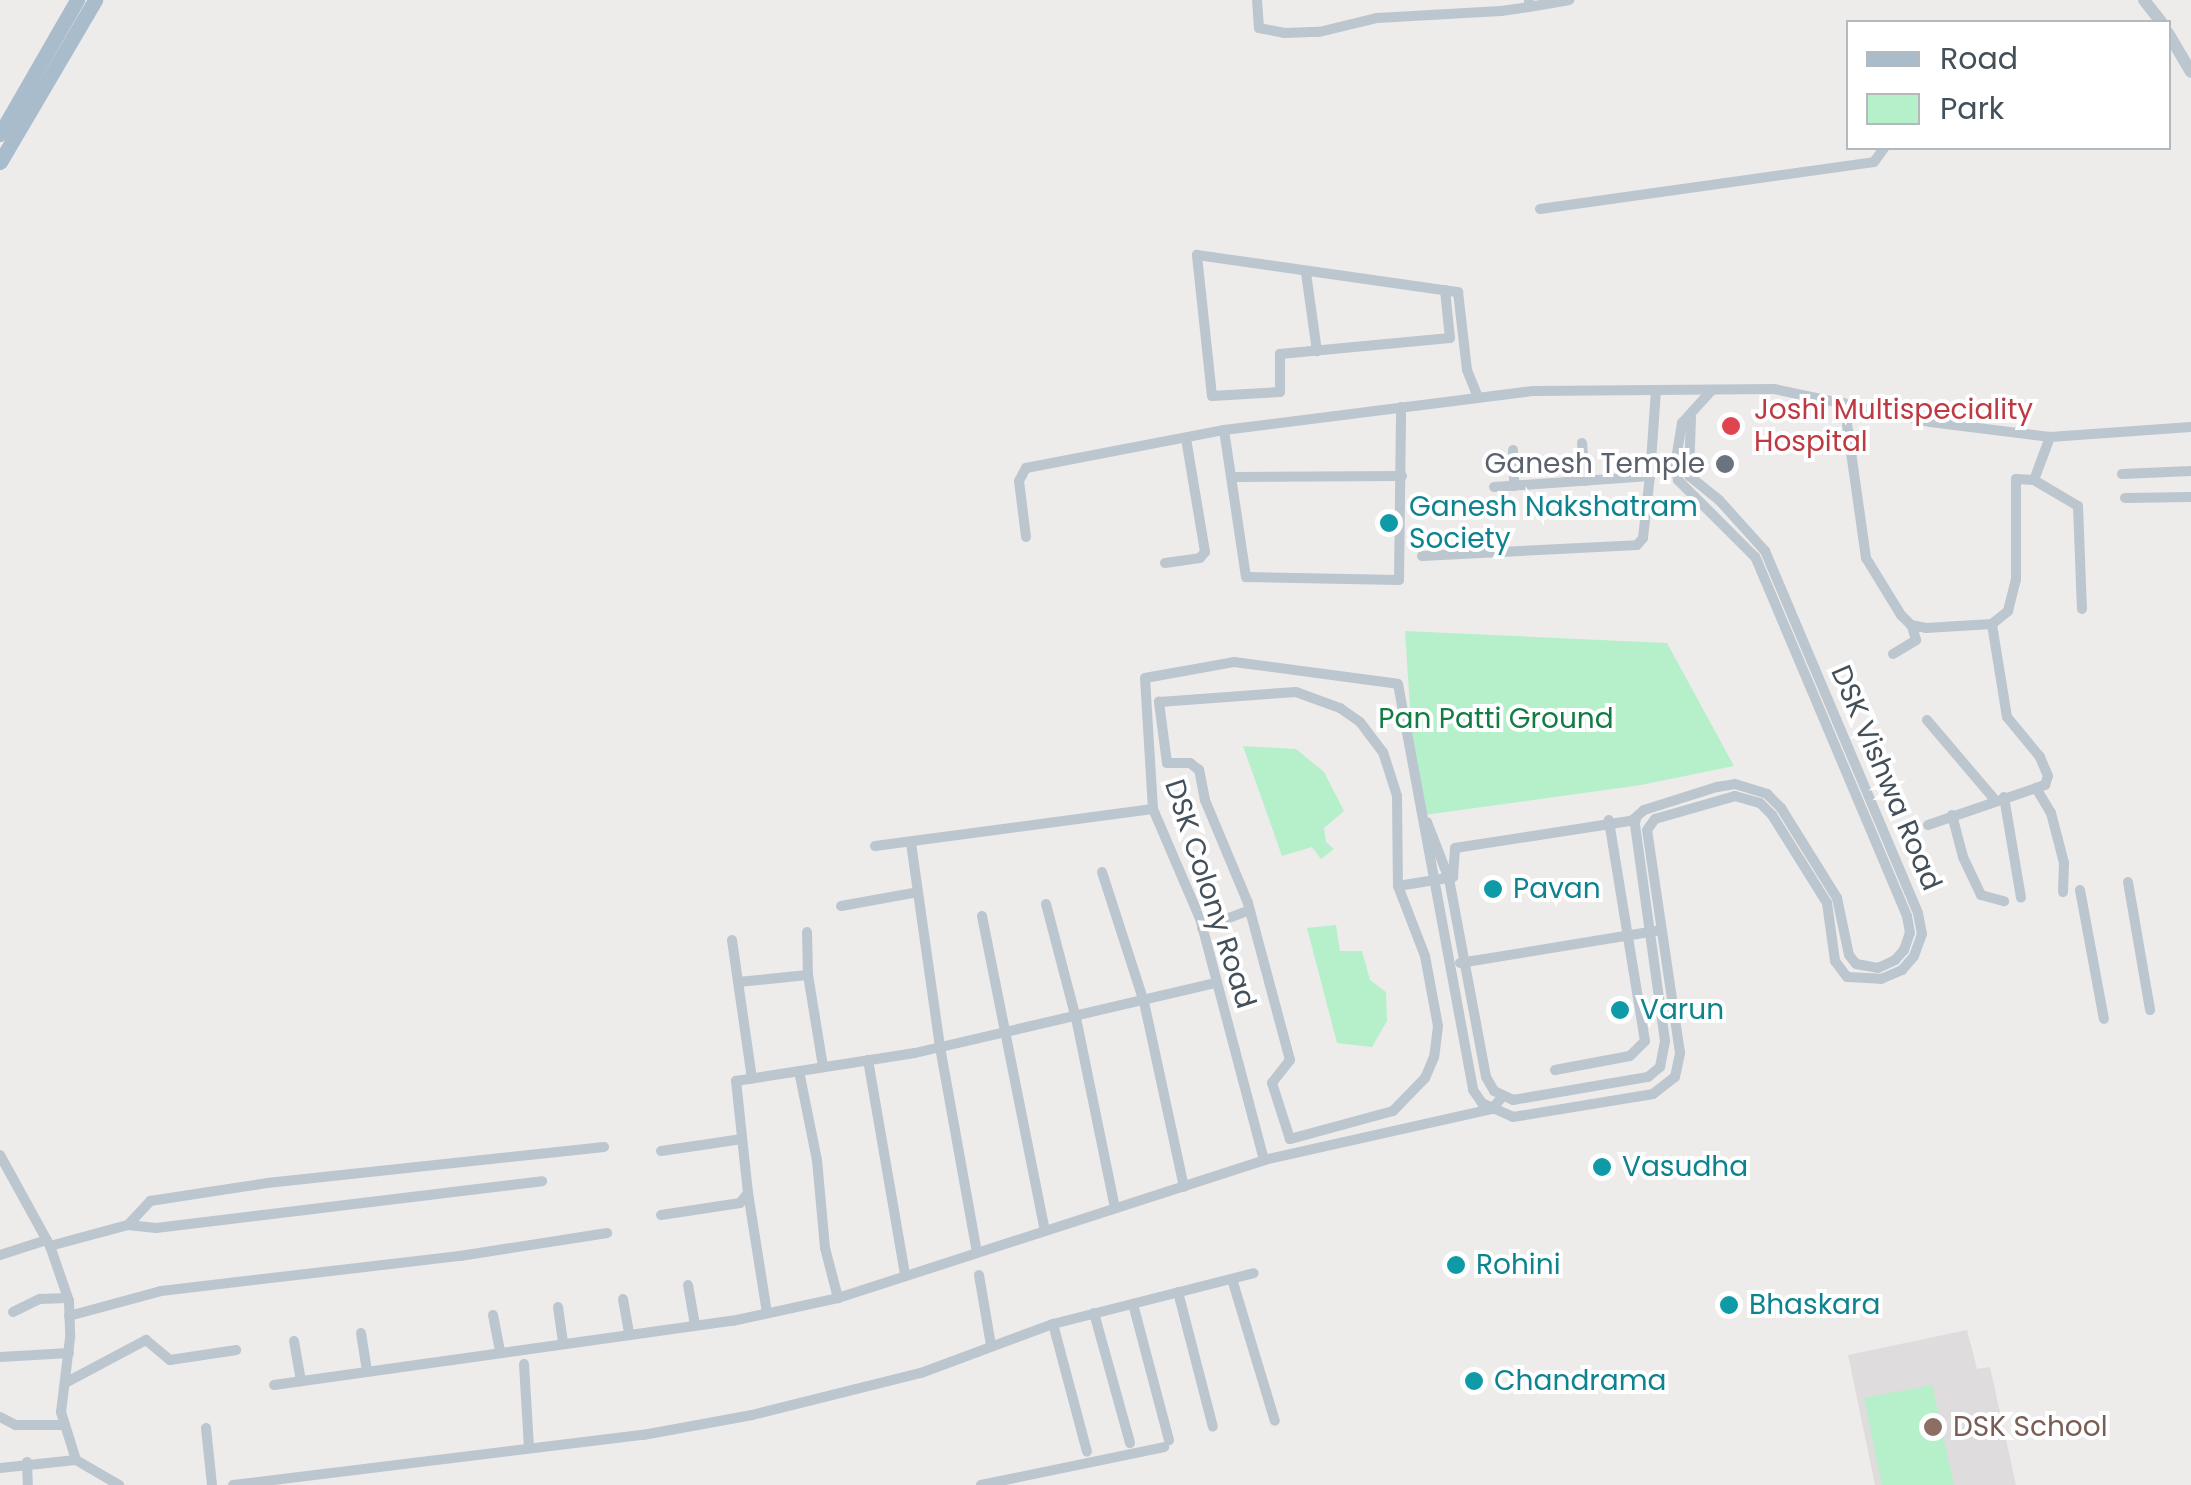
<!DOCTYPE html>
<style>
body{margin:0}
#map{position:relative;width:2191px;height:1485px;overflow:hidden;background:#eeebeb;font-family:Poppins,sans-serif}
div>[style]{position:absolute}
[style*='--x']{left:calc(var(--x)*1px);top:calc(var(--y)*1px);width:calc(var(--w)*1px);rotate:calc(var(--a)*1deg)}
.education>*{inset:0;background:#dfdcdd}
.green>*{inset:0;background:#b5f0ca}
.minor>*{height:10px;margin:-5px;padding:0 5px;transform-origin:5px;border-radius:5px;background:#bbc6cf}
.tertiary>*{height:12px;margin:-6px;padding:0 6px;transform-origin:6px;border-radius:6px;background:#bbc6cf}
.primary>*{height:15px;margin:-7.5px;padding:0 7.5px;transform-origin:7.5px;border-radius:7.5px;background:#a9bccc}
.dots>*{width:28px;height:28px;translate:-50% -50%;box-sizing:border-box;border:5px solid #fff;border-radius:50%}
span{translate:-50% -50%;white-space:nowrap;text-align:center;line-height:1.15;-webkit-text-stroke:8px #fff;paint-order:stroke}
.health-label{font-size:28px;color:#be3a42}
.left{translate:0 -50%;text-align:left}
.worship-label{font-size:28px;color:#5b616d}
.right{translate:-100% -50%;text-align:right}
.culture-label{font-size:28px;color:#0d838f}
.park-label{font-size:28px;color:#127c44}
.street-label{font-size:28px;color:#434f59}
.education-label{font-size:28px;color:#785e54}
.legend{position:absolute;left:1846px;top:20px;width:325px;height:130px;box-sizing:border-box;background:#fff;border:2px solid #b4b9bd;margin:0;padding:12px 18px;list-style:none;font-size:30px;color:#434f59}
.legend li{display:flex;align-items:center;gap:20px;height:50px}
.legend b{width:50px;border:2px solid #b4b9bd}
</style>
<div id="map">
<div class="education">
<div style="clip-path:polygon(1967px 1330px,1977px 1369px,1990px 1367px,2016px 1485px,1875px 1485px,1848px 1355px)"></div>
</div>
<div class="green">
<div style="clip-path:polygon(1405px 631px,1667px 643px,1734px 766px,1641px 785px,1417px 816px)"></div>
<div style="clip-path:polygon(1243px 746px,1296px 749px,1324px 772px,1344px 811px,1324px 828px,1326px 842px,1334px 849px,1321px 859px,1312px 847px,1282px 856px)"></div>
<div style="clip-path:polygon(1336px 925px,1340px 951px,1362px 951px,1370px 980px,1386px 992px,1387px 1021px,1372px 1047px,1337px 1043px,1307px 928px)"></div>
<div style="clip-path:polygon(1932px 1385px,1954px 1485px,1882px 1485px,1864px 1398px)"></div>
</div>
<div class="minor">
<div style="--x:1257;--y:0;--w:28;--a:86"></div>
<div style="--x:1259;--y:28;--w:25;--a:11"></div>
<div style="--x:1284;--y:33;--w:35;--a:-2"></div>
<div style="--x:1319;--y:32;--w:60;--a:-13.6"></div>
<div style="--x:1377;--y:18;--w:124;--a:-3.2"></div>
<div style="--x:1501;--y:11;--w:28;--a:-8"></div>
<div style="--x:1529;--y:7;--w:7;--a:-90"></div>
<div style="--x:1529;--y:7;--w:41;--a:-9.9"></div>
<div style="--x:1540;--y:209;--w:337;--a:-8"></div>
<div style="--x:1874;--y:162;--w:17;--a:-54"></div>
<div style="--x:1306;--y:273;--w:79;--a:82"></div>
<div style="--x:1445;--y:290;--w:48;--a:84.1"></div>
<div style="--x:1450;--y:338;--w:171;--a:174.6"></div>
<div style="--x:1280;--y:354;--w:38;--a:90"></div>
<div style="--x:1280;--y:392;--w:68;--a:176.6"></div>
<div style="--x:1212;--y:396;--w:142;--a:-96.1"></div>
<div style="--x:1197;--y:255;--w:264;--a:8.1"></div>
<div style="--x:1458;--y:292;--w:79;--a:83.4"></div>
<div style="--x:1467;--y:370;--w:29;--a:68"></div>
<div style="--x:1844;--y:403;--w:157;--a:81.9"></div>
<div style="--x:1866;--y:558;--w:67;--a:58.4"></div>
<div style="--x:1901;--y:615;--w:14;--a:45"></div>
<div style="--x:1911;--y:625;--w:15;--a:11"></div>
<div style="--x:1926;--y:628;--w:66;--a:-3.5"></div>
<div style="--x:1992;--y:624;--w:21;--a:-39"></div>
<div style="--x:2008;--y:611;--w:32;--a:-76"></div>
<div style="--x:2016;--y:580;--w:101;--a:-90"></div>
<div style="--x:2016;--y:479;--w:18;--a:3"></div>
<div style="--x:2034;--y:480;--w:46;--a:-69.6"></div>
<div style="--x:1224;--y:430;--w:149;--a:81.5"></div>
<div style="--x:1246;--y:577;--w:153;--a:1.1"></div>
<div style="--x:1399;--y:580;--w:173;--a:-89.3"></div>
<div style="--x:1582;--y:443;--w:38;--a:85"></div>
<div style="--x:1513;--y:450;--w:36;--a:88"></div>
<div style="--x:2122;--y:474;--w:69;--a:-2.5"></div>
<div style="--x:1233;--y:477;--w:169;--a:-0.3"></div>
<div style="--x:2034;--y:480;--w:51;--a:30.6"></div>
<div style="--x:2078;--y:506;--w:103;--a:87.8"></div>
<div style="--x:1494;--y:487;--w:156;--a:-4"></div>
<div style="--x:1650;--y:476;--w:85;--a:-86"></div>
<div style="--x:2125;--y:498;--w:66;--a:-0.9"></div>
<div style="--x:1026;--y:537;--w:56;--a:-97.1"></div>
<div style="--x:1019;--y:481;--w:15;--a:-62"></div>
<div style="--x:1026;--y:468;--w:202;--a:-10.9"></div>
<div style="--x:1224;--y:430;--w:312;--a:-7.2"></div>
<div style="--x:1534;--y:391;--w:240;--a:-0.5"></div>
<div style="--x:1774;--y:389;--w:159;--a:11.9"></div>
<div style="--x:1930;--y:422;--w:121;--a:7.1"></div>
<div style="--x:2050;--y:437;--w:141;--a:-4.1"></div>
<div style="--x:1422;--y:556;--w:215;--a:-2.9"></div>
<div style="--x:1637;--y:545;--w:9;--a:-49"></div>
<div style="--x:1643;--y:538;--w:62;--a:-83.6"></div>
<div style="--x:1165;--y:563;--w:35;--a:-8"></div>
<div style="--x:1200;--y:558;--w:8;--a:-50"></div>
<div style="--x:1205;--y:552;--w:116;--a:-99.5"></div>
<div style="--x:1893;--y:654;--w:27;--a:-31"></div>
<div style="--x:1916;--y:640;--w:15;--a:-106"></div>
<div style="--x:1296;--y:692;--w:47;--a:20"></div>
<div style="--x:1340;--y:708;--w:24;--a:35"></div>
<div style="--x:1360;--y:722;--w:38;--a:53"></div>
<div style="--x:1383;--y:752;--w:46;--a:72.3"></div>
<div style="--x:1397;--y:796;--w:90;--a:89.4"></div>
<div style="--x:1398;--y:886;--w:75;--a:68.9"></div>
<div style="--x:1425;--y:956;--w:71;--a:79.5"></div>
<div style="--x:1438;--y:1026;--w:31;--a:97"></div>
<div style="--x:1434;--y:1057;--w:23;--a:113"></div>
<div style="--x:1425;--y:1078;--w:46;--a:134.1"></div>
<div style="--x:1393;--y:1111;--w:107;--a:164.8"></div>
<div style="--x:1290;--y:1139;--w:59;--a:-107.8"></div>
<div style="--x:1272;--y:1083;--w:29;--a:-52"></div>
<div style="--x:1290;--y:1060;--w:163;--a:-105"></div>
<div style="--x:1248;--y:903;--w:112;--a:-112.7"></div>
<div style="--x:1205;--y:800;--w:31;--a:-101"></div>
<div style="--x:1199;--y:770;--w:11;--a:-142"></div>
<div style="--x:1190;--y:763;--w:23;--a:180"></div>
<div style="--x:1167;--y:763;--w:62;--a:-97.5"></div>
<div style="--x:1159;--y:702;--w:137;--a:-4.2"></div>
<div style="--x:1927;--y:720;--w:105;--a:49.6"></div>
<div style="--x:2036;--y:788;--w:29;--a:59"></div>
<div style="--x:2051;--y:813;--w:52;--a:75.4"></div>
<div style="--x:2064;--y:863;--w:29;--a:92"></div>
<div style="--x:2004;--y:797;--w:102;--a:80.4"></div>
<div style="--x:1952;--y:815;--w:43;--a:75.3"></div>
<div style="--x:1963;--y:857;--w:42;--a:64.7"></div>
<div style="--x:1981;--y:895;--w:24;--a:15"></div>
<div style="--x:1634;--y:819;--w:13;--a:-42"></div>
<div style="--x:1644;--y:810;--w:77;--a:-17.5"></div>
<div style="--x:1717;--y:787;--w:18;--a:-9"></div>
<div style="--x:1735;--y:784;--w:34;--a:17"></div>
<div style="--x:1767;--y:794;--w:20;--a:45"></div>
<div style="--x:1781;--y:808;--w:106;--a:58.1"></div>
<div style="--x:1837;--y:898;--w:58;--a:78.1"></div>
<div style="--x:1849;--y:955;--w:11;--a:52"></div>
<div style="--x:1856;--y:964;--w:22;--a:10"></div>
<div style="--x:1878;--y:968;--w:19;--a:-25"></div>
<div style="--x:1895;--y:960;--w:13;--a:-48"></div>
<div style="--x:1904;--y:950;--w:18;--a:-71"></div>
<div style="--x:1910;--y:933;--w:17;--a:-100"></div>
<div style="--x:1907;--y:916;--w:390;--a:-112.9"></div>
<div style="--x:1755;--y:557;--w:109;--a:-135"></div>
<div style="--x:1678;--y:480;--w:15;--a:-101"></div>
<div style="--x:1675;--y:465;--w:43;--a:-80.5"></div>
<div style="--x:1682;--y:423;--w:43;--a:-47.8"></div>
<div style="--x:1427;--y:822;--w:61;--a:68.9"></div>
<div style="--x:1449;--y:879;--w:201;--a:79.4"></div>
<div style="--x:1486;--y:1077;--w:16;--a:60"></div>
<div style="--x:1494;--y:1091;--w:21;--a:25"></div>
<div style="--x:1513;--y:1100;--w:137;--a:-9.7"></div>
<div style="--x:1648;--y:1077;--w:16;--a:-40"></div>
<div style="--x:1660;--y:1067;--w:26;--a:-79"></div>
<div style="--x:1665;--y:1041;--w:224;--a:-97.9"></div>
<div style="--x:1928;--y:825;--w:124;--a:-18.9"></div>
<div style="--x:2045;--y:785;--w:9;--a:-72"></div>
<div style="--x:2048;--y:776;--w:21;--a:-113"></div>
<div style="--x:2040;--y:757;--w:52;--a:-129.5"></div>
<div style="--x:2007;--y:717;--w:94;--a:-99.2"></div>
<div style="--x:911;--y:843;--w:206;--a:81.9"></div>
<div style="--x:940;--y:1047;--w:209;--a:79.8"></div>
<div style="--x:875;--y:846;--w:280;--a:-7.6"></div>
<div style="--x:1102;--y:872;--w:137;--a:72.1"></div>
<div style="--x:1144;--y:1002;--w:189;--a:77.8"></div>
<div style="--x:2128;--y:882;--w:130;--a:80.2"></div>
<div style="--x:1398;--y:886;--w:56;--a:-9.3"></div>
<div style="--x:1453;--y:877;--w:29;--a:-86"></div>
<div style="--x:1455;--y:848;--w:183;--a:-8.8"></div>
<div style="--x:2080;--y:890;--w:131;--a:79.5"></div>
<div style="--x:1046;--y:904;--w:118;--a:75.3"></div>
<div style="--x:1076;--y:1018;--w:194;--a:78.4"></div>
<div style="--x:841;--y:906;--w:78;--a:-10.3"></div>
<div style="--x:982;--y:916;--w:320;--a:78.7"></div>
<div style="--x:1202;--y:928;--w:51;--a:-20.6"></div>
<div style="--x:807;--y:932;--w:43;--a:88.7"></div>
<div style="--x:808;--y:975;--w:93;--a:80.7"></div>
<div style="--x:732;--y:940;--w:140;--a:81.8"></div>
<div style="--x:1460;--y:963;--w:198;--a:-9.3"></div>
<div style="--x:738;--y:982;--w:70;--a:-5.7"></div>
<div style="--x:868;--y:1060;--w:218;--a:80.2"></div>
<div style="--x:1555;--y:1070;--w:76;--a:-10.6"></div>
<div style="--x:1630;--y:1056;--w:21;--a:-45"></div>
<div style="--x:1645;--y:1041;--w:224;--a:-99.3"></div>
<div style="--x:799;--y:1071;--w:91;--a:78.6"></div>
<div style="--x:817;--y:1160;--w:88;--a:84.8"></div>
<div style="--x:825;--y:1248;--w:52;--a:75.4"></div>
<div style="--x:661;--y:1151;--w:82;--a:-8.4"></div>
<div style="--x:0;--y:1155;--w:104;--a:61.2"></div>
<div style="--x:50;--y:1246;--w:58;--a:70.9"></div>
<div style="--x:69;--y:1301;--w:37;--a:88"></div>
<div style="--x:70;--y:1338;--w:75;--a:96.9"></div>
<div style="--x:61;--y:1412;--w:50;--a:72.6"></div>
<div style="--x:76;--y:1460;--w:50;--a:30.2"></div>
<div style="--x:1264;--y:1160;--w:247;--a:-104.8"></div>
<div style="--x:1201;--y:921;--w:122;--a:-113.2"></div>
<div style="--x:1153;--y:809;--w:131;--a:-93.5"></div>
<div style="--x:1145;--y:678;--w:90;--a:-10.2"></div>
<div style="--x:1234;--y:662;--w:165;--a:7.6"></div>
<div style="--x:1398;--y:684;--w:413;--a:79.5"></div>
<div style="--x:1473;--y:1090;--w:16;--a:55"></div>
<div style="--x:1482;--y:1103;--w:34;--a:24"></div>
<div style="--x:1513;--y:1117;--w:142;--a:-9.3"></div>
<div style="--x:1653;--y:1094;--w:28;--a:-38"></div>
<div style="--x:1675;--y:1077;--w:25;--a:-78"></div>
<div style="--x:1680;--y:1053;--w:225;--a:-98.4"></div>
<div style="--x:1647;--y:830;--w:14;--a:-54"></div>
<div style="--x:1655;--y:819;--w:83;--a:-16"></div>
<div style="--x:1735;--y:796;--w:26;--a:16"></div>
<div style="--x:1760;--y:803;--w:17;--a:45"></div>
<div style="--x:1772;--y:815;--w:104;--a:58"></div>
<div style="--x:1827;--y:903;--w:59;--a:82.1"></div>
<div style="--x:1835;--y:961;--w:20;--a:53"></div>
<div style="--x:1847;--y:977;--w:34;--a:3"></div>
<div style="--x:1881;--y:979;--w:23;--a:-23"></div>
<div style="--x:1902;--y:970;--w:18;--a:-49"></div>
<div style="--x:1914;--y:956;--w:23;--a:-70"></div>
<div style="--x:1922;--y:934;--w:21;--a:-101"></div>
<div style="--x:1918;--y:913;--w:393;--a:-112.9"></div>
<div style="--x:1765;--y:551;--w:69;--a:-132"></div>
<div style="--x:1719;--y:500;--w:38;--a:-141"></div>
<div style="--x:1689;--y:476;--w:60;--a:-88.1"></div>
<div style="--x:748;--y:1193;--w:121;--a:81"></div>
<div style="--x:661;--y:1215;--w:80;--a:-8.6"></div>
<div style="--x:740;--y:1203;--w:13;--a:-51"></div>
<div style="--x:748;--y:1193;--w:113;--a:-96.1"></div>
<div style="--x:736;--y:1081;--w:181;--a:-8.9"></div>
<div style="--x:915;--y:1053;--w:310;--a:-13.1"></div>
<div style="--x:128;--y:1225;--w:28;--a:6"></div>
<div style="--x:156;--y:1228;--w:389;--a:-6.9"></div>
<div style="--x:50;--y:1246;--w:81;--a:-15.1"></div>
<div style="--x:128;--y:1225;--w:33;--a:-47"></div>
<div style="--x:150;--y:1201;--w:118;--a:-8.7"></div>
<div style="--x:267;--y:1183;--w:339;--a:-6.1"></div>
<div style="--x:0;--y:1255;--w:49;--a:-17.7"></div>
<div style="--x:979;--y:1275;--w:71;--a:80.3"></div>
<div style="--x:1232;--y:1279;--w:148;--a:73.2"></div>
<div style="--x:688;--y:1285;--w:41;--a:80.1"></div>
<div style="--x:1178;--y:1292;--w:139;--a:75.5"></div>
<div style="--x:623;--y:1299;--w:35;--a:80"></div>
<div style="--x:1133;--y:1304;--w:141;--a:75.2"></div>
<div style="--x:558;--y:1307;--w:37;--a:82"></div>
<div style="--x:13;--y:1312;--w:30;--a:-26"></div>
<div style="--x:40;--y:1299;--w:27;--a:-2"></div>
<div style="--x:1094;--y:1313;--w:135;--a:74.5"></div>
<div style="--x:493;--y:1315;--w:38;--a:79"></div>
<div style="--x:69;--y:1316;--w:95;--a:-15.2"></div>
<div style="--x:161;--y:1291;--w:301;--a:-6.7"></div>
<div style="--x:460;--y:1256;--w:149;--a:-8.9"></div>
<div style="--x:1053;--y:1324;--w:132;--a:75.1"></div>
<div style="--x:361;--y:1333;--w:38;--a:81"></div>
<div style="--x:294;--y:1341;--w:41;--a:80.1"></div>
<div style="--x:0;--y:1357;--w:69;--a:-3.3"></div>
<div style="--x:524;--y:1364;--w:83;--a:86.6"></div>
<div style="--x:65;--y:1383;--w:92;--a:-28"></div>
<div style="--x:146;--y:1340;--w:31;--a:40"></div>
<div style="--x:170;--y:1360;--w:67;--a:-8.6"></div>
<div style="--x:274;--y:1385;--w:462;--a:-8"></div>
<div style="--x:732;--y:1321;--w:108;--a:-12.2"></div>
<div style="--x:838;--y:1298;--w:448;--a:-17.9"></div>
<div style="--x:1264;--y:1160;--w:234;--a:-12.6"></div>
<div style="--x:1492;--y:1109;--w:17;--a:-50"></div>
<div style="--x:0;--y:1417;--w:18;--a:27"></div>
<div style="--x:16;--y:1425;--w:49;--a:0"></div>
<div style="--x:206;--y:1428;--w:57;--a:84"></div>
<div style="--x:27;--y:1462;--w:23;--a:88"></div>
<div style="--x:0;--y:1468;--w:76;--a:-6"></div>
<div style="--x:233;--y:1485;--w:413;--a:-7"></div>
<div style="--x:643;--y:1435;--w:111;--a:-10.4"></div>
<div style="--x:752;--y:1415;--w:174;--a:-14"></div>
<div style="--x:921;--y:1373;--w:141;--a:-20.4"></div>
<div style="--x:1053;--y:1324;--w:207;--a:-14.2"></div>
<div style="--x:981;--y:1485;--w:187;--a:-11.7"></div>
</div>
<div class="tertiary">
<div style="--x:2144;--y:0;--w:28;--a:52"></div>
<div style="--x:2168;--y:33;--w:45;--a:59.5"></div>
</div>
<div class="primary">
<div style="--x:0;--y:134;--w:155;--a:-60.1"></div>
<div style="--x:0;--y:162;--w:188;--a:-59.6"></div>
</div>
<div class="dots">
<div style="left:1731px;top:426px;background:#e0444e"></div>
<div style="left:1725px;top:464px;background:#6b7280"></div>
<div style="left:1389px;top:523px;background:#0f9aa8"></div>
<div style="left:1493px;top:889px;background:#0f9aa8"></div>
<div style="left:1620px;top:1010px;background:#0f9aa8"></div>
<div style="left:1602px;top:1167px;background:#0f9aa8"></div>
<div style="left:1456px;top:1265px;background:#0f9aa8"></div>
<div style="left:1729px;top:1305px;background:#0f9aa8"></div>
<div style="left:1474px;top:1381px;background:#0f9aa8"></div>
<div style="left:1933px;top:1427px;background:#8d6e63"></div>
</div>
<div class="health-label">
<span class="left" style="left:1754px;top:426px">Joshi Multispeciality<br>Hospital</span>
</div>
<div class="worship-label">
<span class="right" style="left:1705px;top:464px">Ganesh Temple</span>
</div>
<div class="culture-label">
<span class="left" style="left:1409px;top:523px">Ganesh Nakshatram<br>Society</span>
<span class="left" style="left:1513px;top:889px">Pavan</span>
<span class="left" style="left:1640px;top:1010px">Varun</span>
<span class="left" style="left:1622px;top:1167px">Vasudha</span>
<span class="left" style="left:1476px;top:1265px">Rohini</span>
<span class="left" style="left:1749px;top:1305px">Bhaskara</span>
<span class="left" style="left:1494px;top:1381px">Chandrama</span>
</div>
<div class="park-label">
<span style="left:1496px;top:719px">Pan Patti Ground</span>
</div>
<div class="street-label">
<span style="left:1886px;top:778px;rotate:67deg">DSK Vishwa Road</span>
<span style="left:1210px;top:894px;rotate:72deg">DSK Colony Road</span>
</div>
<div class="education-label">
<span class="left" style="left:1953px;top:1427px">DSK School</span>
</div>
<ul class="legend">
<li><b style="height:12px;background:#a9bccc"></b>Road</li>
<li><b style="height:28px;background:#b5f0ca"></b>Park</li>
</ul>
</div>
